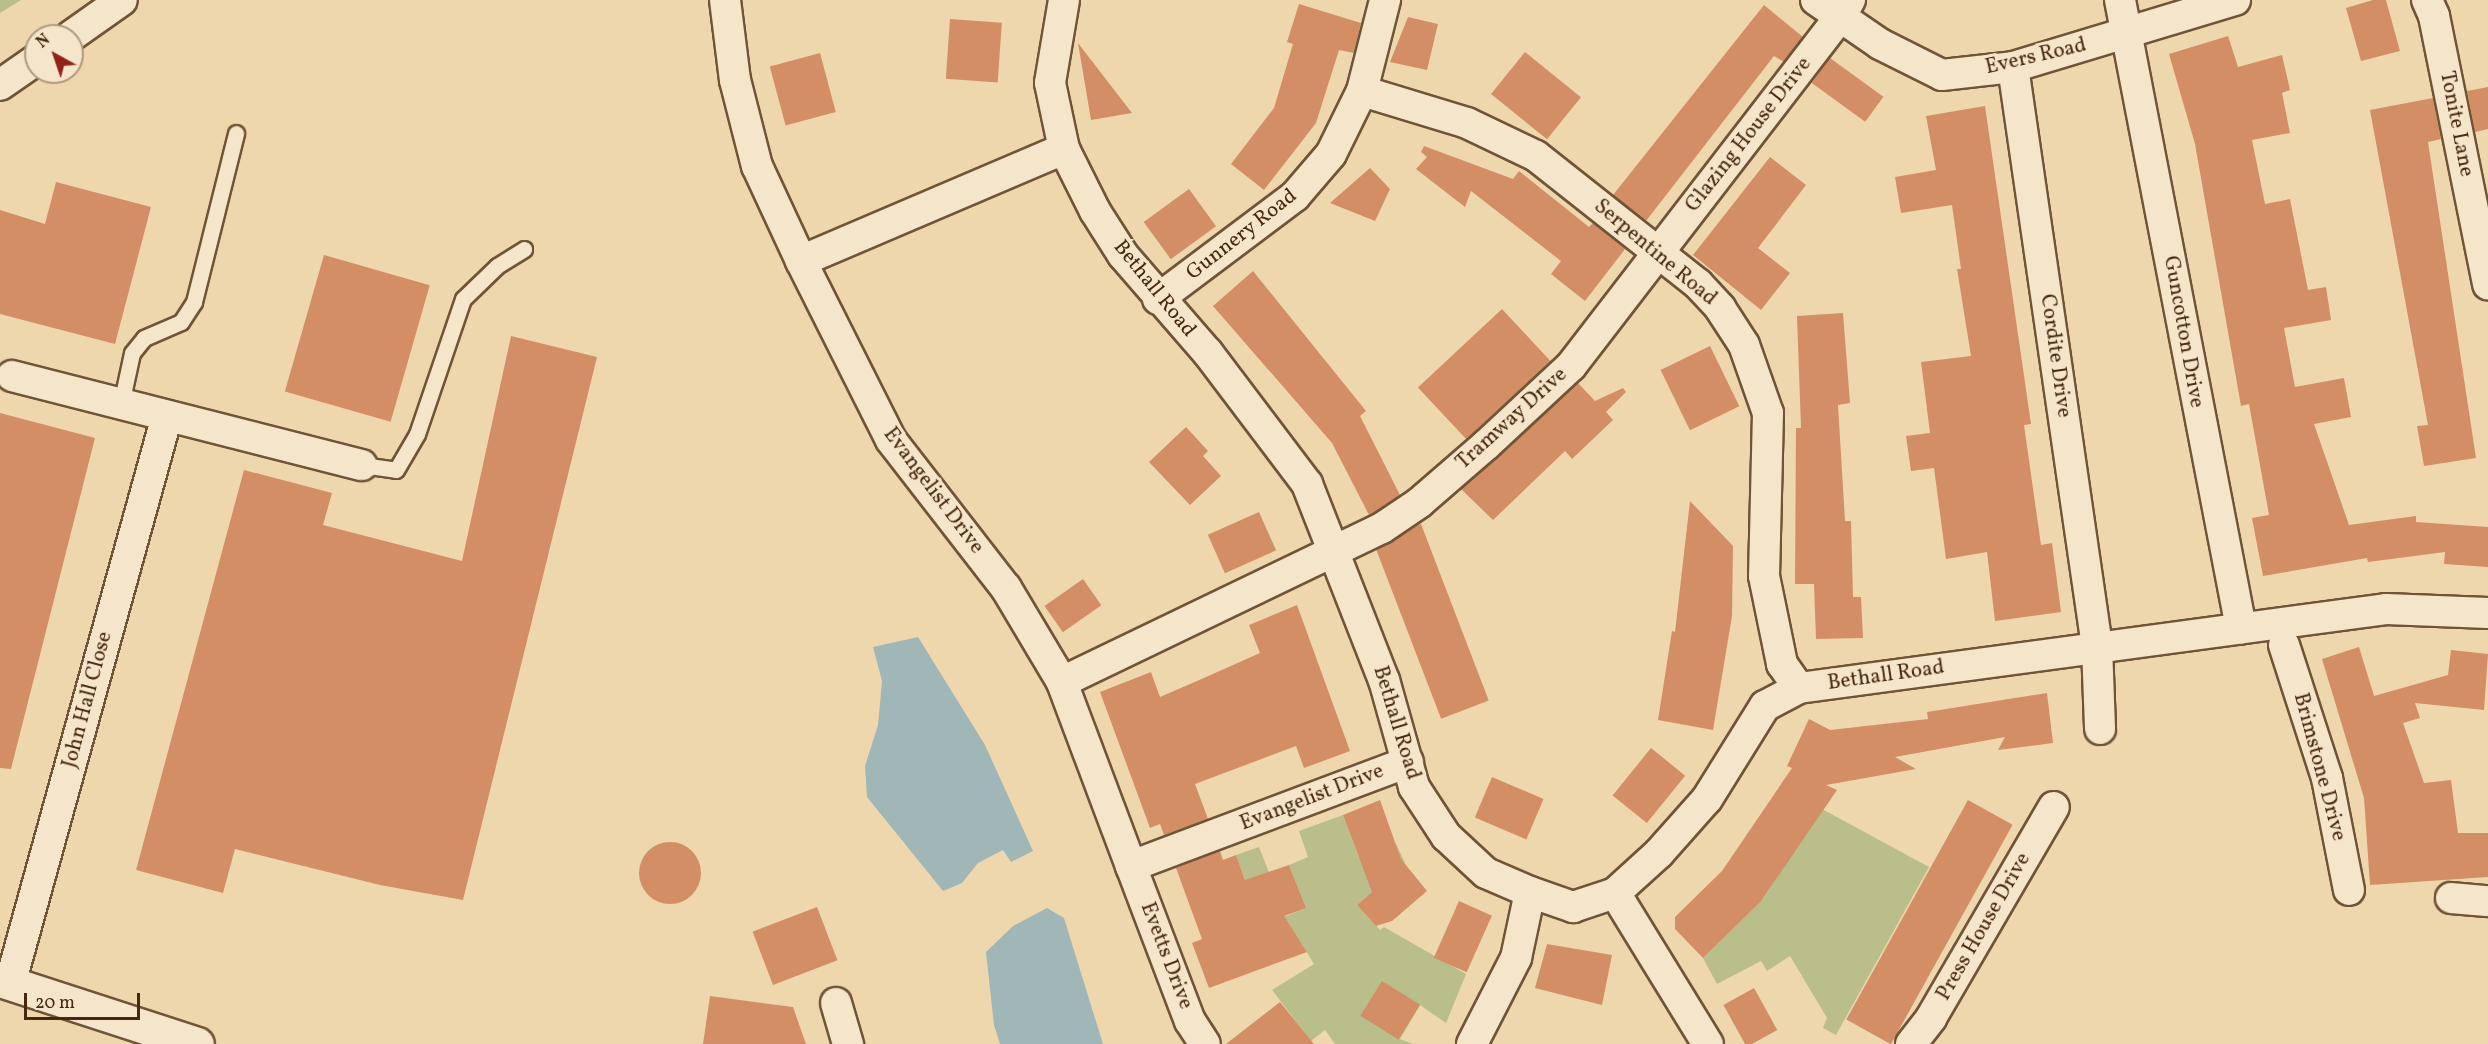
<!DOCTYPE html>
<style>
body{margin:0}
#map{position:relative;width:2488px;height:1044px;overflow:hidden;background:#efd7ad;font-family:Vollkorn,serif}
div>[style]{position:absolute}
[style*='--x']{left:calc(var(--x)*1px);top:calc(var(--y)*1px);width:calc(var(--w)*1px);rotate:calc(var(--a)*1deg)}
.green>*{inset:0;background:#b9be8a}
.water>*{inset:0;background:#a0b6b7}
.building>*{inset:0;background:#d48e65;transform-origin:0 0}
.round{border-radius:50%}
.roads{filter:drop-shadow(2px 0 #705437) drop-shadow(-2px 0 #705437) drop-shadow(0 2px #705437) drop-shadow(0 -2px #705437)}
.lane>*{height:15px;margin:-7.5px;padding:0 7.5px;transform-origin:7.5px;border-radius:7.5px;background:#f5e5ca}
.street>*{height:30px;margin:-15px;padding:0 15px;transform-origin:15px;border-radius:15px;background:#f5e5ca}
.secondary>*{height:33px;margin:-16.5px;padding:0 16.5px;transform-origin:16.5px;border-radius:16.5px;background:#f5e5ca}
span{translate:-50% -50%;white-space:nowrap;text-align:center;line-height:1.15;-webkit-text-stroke:6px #f5e5ca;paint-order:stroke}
.street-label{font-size:21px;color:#462810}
.north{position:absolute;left:24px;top:24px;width:60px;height:60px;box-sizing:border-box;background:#f5e5ca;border:2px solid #af9980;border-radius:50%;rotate:320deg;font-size:16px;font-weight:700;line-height:24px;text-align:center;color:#462810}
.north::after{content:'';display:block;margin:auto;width:21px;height:27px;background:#8f2418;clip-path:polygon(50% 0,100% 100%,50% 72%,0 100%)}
.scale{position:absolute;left:24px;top:993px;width:116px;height:27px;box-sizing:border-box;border:3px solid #462810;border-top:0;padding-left:8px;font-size:18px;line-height:21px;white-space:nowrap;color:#462810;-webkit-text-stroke:4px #f5e5ca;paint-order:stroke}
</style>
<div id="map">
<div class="green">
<div style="clip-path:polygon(0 0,21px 0,0 13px)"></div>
<div style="clip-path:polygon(1822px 809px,1929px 867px,1836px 1035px,1823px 1028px,1827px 1018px,1790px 956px,1767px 971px,1761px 961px,1717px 984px,1703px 958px,1764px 897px)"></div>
<div style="clip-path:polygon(1343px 815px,1359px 858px,1396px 844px,1405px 863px,1357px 905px,1380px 930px,1384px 927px,1466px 974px,1446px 1023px,1420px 1005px,1400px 1039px,1413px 1044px,1335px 1044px,1325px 1030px,1311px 1041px,1272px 990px,1314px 964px,1300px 941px,1260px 967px,1246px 882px,1236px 855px,1259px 847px,1286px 916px,1306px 908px,1289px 865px,1308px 857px,1299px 831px)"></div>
</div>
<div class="water">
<div style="clip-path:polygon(918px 637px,985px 745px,1033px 851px,1011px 862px,1003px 850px,978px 863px,962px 883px,943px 891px,867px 797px,865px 766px,878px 725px,882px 681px,873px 647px)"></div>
<div style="clip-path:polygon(1047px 908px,1064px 918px,1103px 1044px,1000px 1044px,994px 1025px,986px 952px,1013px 926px)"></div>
</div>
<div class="building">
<div style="clip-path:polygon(2373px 0,2386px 0,2400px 51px,2361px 61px,2346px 8px)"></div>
<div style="clip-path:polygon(1299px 4px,1361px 23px,1354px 53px,1339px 50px,1316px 123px,1264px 190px,1231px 164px,1274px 108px,1293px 44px,1287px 42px)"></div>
<div style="clip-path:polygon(1764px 5px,1803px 37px,1784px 62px,1774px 56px,1646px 221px,1613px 195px)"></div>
<div style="clip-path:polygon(1408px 17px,1438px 24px,1427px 70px,1390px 62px)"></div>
<div style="left:950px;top:19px;width:52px;height:60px;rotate:4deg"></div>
<div style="clip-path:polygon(2228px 36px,2238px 67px,2282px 55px,2290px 90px,2282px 93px,2290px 133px,2252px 140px,2265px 204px,2290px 199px,2308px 290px,2326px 287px,2331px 320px,2284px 328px,2295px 387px,2344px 378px,2351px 417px,2314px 424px,2349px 525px,2416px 516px,2416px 522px,2488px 527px,2488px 567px,2444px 564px,2445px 552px,2368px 562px,2367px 558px,2263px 576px,2252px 518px,2269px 515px,2249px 404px,2241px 406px,2195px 144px,2169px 54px)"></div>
<div style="clip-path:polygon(1078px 43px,1132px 113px,1091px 120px)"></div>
<div style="left:1525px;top:52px;width:72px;height:54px;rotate:39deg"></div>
<div style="left:820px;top:53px;width:61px;height:52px;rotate:75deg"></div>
<div style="left:1830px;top:58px;width:66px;height:31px;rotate:36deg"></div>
<div style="clip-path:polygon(2488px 87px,2488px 129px,2475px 132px,2467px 91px)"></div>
<div style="clip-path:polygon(2433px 98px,2441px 139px,2428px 142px,2476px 458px,2424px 466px,2417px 426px,2428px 425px,2370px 110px)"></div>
<div style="clip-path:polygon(1985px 106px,2031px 424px,2024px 425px,2041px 545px,2052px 543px,2061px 612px,1995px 621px,1987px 552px,1946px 559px,1934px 468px,1911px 471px,1906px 436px,1930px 433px,1921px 362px,1971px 356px,1957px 269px,1961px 269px,1952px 205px,1901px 213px,1895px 177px,1936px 170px,1926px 116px)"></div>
<div style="clip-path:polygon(1424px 146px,1513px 179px,1519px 171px,1589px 227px,1593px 223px,1625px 249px,1585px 301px,1551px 274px,1561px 261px,1471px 191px,1465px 207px,1416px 169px,1427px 157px,1421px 152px)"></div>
<div style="clip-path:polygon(1770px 157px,1806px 185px,1758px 248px,1790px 273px,1761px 310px,1693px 255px)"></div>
<div style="clip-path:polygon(1370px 168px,1390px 189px,1375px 221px,1330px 203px)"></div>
<div style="clip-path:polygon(56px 182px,151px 207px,115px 344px,0 314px,0 210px,45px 224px)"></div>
<div style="left:1189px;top:189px;width:46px;height:56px;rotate:54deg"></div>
<div style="left:324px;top:255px;width:110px;height:142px;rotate:16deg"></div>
<div style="clip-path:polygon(1253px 271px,1366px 411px,1360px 416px,1400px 495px,1373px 513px,1369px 515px,1332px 443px,1213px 306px)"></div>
<div style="left:1502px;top:309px;width:71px;height:115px;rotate:47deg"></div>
<div style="clip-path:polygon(1843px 313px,1850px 403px,1838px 405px,1845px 521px,1851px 521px,1853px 597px,1861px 597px,1863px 638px,1816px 639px,1814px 584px,1795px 584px,1796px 428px,1801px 428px,1797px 316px)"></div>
<div style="clip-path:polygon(511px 336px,597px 357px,463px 900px,380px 885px,235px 849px,223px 893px,136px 870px,244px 470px,332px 493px,323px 525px,462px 561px)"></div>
<div style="left:1710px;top:346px;width:67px;height:55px;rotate:64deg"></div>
<div style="clip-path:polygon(1578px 383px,1595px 401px,1623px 388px,1626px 392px,1606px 412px,1613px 420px,1572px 459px,1565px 451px,1493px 520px,1461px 489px)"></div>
<div style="clip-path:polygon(0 413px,95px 438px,11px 769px,0 768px)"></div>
<div style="clip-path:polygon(1186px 427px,1208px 451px,1203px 456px,1221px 476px,1190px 505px,1149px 462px)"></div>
<div style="clip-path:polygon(1690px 501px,1733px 546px,1732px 616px,1713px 730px,1658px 720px,1672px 631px,1675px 632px)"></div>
<div style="left:1259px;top:512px;width:42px;height:56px;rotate:66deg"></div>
<div style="left:1421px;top:524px;width:189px;height:51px;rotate:69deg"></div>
<div style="left:1083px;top:579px;width:32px;height:47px;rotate:55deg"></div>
<div style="clip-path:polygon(1297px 605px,1350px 751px,1304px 768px,1296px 746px,1195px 784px,1208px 819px,1164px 835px,1160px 824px,1150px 828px,1100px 692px,1151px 672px,1160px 697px,1197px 681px,1260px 653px,1249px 625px)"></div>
<div style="clip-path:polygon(2359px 647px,2374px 696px,2448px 675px,2451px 650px,2488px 654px,2484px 710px,2415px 703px,2420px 718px,2403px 723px,2424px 783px,2451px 780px,2458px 833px,2488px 833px,2488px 877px,2370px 885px,2364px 798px,2322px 659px)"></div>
<div style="clip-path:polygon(2047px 693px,2053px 743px,1998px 750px,2005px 737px,1895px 757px,1916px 769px,1826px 785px,1837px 790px,1761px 901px,1703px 958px,1675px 929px,1675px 917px,1722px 871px,1792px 768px,1787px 766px,1809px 719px,1830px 730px,1928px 719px,1927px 712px)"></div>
<div style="left:1651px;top:748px;width:44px;height:61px;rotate:39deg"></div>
<div style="left:1492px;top:777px;width:56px;height:44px;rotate:23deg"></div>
<div style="clip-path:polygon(1380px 800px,1401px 859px,1427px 891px,1392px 921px,1376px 926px,1357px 905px,1372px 892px,1343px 815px)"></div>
<div style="left:1968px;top:800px;width:51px;height:251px;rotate:29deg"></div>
<div class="round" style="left:639px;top:842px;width:62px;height:62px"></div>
<div style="clip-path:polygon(1220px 851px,1223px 860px,1236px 855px,1245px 880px,1289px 865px,1306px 908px,1284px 916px,1307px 952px,1209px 988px,1192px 943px,1202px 939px,1176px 868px)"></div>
<div style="left:1459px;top:901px;width:36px;height:62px;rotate:24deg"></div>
<div style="left:817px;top:907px;width:57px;height:69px;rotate:69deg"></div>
<div style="clip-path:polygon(1547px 944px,1612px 955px,1602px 1005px,1535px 988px)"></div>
<div style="left:1382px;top:981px;width:45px;height:41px;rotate:32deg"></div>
<div style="left:1754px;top:988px;width:48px;height:35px;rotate:61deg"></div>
<div style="clip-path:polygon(710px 996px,793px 1007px,806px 1044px,703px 1044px)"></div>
<div style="clip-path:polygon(1280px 1002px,1314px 1044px,1226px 1044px)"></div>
</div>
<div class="roads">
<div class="lane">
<div style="--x:121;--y:404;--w:52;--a:-77.8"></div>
<div style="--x:132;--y:353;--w:19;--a:-51"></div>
<div style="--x:144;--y:338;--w:40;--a:-23.4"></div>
<div style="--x:181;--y:322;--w:24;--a:-57"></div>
<div style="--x:194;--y:302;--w:174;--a:-76"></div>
<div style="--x:362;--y:465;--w:34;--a:8"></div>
<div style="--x:396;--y:470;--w:42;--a:-59.7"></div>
<div style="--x:417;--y:434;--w:143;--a:-71.2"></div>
<div style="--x:463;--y:299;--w:47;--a:-44.1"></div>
<div style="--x:497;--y:266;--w:32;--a:-32"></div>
</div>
<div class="street">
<div style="--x:725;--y:0;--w:81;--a:82.9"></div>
<div style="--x:735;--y:80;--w:89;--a:75.7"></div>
<div style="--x:757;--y:166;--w:105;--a:65.1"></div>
<div style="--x:801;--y:261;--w:200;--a:63.3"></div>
<div style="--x:891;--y:440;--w:187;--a:52.2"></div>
<div style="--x:1006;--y:588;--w:109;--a:59.2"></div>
<div style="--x:1064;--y:0;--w:84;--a:99.6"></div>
<div style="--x:1050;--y:83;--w:67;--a:78"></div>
<div style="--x:1064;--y:149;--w:69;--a:63.4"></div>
<div style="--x:1095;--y:211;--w:52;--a:57.5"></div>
<div style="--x:1123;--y:255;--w:130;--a:49.1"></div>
<div style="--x:1208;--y:353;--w:164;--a:52.9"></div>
<div style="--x:1307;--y:484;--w:211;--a:68.6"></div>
<div style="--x:1384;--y:680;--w:111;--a:74.3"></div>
<div style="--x:1414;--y:787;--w:59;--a:56.9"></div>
<div style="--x:1446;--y:836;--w:54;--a:42.8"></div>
<div style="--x:1486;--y:873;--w:48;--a:23.4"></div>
<div style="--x:1530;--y:892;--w:46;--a:19.2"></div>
<div style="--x:1573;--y:907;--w:44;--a:-18.4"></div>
<div style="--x:1615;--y:893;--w:59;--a:-42.3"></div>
<div style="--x:1659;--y:853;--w:72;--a:-48.4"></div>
<div style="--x:1707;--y:799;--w:110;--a:-58.1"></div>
<div style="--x:1765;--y:706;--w:38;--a:-28"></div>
<div style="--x:1799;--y:688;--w:592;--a:-7.66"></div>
<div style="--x:2386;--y:609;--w:102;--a:2.2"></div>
<div style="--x:1816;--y:0;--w:78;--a:34.5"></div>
<div style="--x:1880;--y:44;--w:69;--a:26.6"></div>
<div style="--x:1942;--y:75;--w:71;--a:-6.4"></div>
<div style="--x:2013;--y:67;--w:232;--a:-16.8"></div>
<div style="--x:2120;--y:0;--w:640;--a:79.09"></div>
<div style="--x:2427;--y:0;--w:17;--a:66"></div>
<div style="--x:2434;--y:16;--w:274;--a:78.6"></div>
<div style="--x:71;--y:36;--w:62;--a:-35.2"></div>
<div style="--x:2013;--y:67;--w:585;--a:81.75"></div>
<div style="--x:2097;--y:646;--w:83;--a:87.9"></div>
<div style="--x:0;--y:85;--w:44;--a:-34.8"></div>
<div style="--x:1362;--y:91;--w:110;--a:16.9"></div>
<div style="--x:1467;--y:123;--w:76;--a:25.6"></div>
<div style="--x:1536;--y:156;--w:206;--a:38.3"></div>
<div style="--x:1698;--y:284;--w:33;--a:47"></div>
<div style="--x:1720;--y:308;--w:44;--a:57"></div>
<div style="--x:1744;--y:345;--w:72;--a:70.6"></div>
<div style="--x:1768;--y:413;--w:163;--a:91.4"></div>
<div style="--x:1764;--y:576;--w:90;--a:78.4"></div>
<div style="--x:1782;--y:664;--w:29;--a:55"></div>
<div style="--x:801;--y:261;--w:286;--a:-23.1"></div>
<div style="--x:1158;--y:299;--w:171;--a:-36.9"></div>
<div style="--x:1295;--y:196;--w:55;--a:-49.4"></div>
<div style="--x:1331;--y:154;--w:70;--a:-63.8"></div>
<div style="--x:1362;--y:91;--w:94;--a:-75.8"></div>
<div style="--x:12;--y:376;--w:361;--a:14.3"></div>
<div style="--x:2284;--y:645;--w:140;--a:72.1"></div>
<div style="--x:2327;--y:778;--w:114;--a:78.9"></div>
<div style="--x:1408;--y:762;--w:296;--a:159.4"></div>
<div style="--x:1131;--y:866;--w:197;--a:-110.6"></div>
<div style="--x:1062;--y:682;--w:355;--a:-25.7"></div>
<div style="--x:1382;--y:528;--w:45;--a:-34"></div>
<div style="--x:1419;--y:503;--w:89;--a:-40.9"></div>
<div style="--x:1486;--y:445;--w:116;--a:-42.9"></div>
<div style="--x:1571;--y:366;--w:441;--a:-52.4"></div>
<div style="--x:1840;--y:17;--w:20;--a:-60"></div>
<div style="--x:1131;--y:866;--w:166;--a:69.2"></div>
<div style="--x:1190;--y:1021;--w:27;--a:57"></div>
<div style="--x:1615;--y:893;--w:177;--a:58.4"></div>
<div style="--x:2451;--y:898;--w:37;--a:5"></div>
<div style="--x:10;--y:984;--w:589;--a:-74.55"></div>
<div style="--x:836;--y:1003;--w:43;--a:73.7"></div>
<div style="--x:1472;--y:1044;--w:97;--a:-62.9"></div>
<div style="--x:1516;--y:958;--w:67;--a:-78"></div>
<div style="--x:1911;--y:1044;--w:33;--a:-52"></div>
<div style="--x:1931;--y:1018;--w:244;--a:-59.8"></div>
</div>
<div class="secondary">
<div style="--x:0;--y:980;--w:207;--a:18"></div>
</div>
</div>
<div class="street-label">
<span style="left:2036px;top:57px;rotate:-13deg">Evers Road</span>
<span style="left:2456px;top:124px;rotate:79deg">Tonite Lane</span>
<span style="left:1749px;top:135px;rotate:-52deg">Glazing House Drive</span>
<span style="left:1242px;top:235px;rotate:-38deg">Gunnery Road</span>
<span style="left:1655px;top:253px;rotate:40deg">Serpentine Road</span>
<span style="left:1154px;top:289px;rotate:51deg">Bethall Road</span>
<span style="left:2183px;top:332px;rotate:80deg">Guncotton Drive</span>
<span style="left:2055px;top:356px;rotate:82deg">Cordite Drive</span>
<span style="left:1512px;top:419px;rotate:-42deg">Tramway Drive</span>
<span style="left:933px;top:491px;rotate:53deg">Evangelist Drive</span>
<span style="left:1886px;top:676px;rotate:-8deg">Bethall Road</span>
<span style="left:88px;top:700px;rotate:-75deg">John Hall Close</span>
<span style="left:1396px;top:723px;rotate:73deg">Bethall Road</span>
<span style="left:2319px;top:767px;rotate:75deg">Brimstone Drive</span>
<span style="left:1312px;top:798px;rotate:-21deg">Evangelist Drive</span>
<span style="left:1984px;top:927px;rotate:-60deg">Press House Drive</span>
<span style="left:1166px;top:956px;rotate:69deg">Evetts Drive</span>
</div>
<div class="north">N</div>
<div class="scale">20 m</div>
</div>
